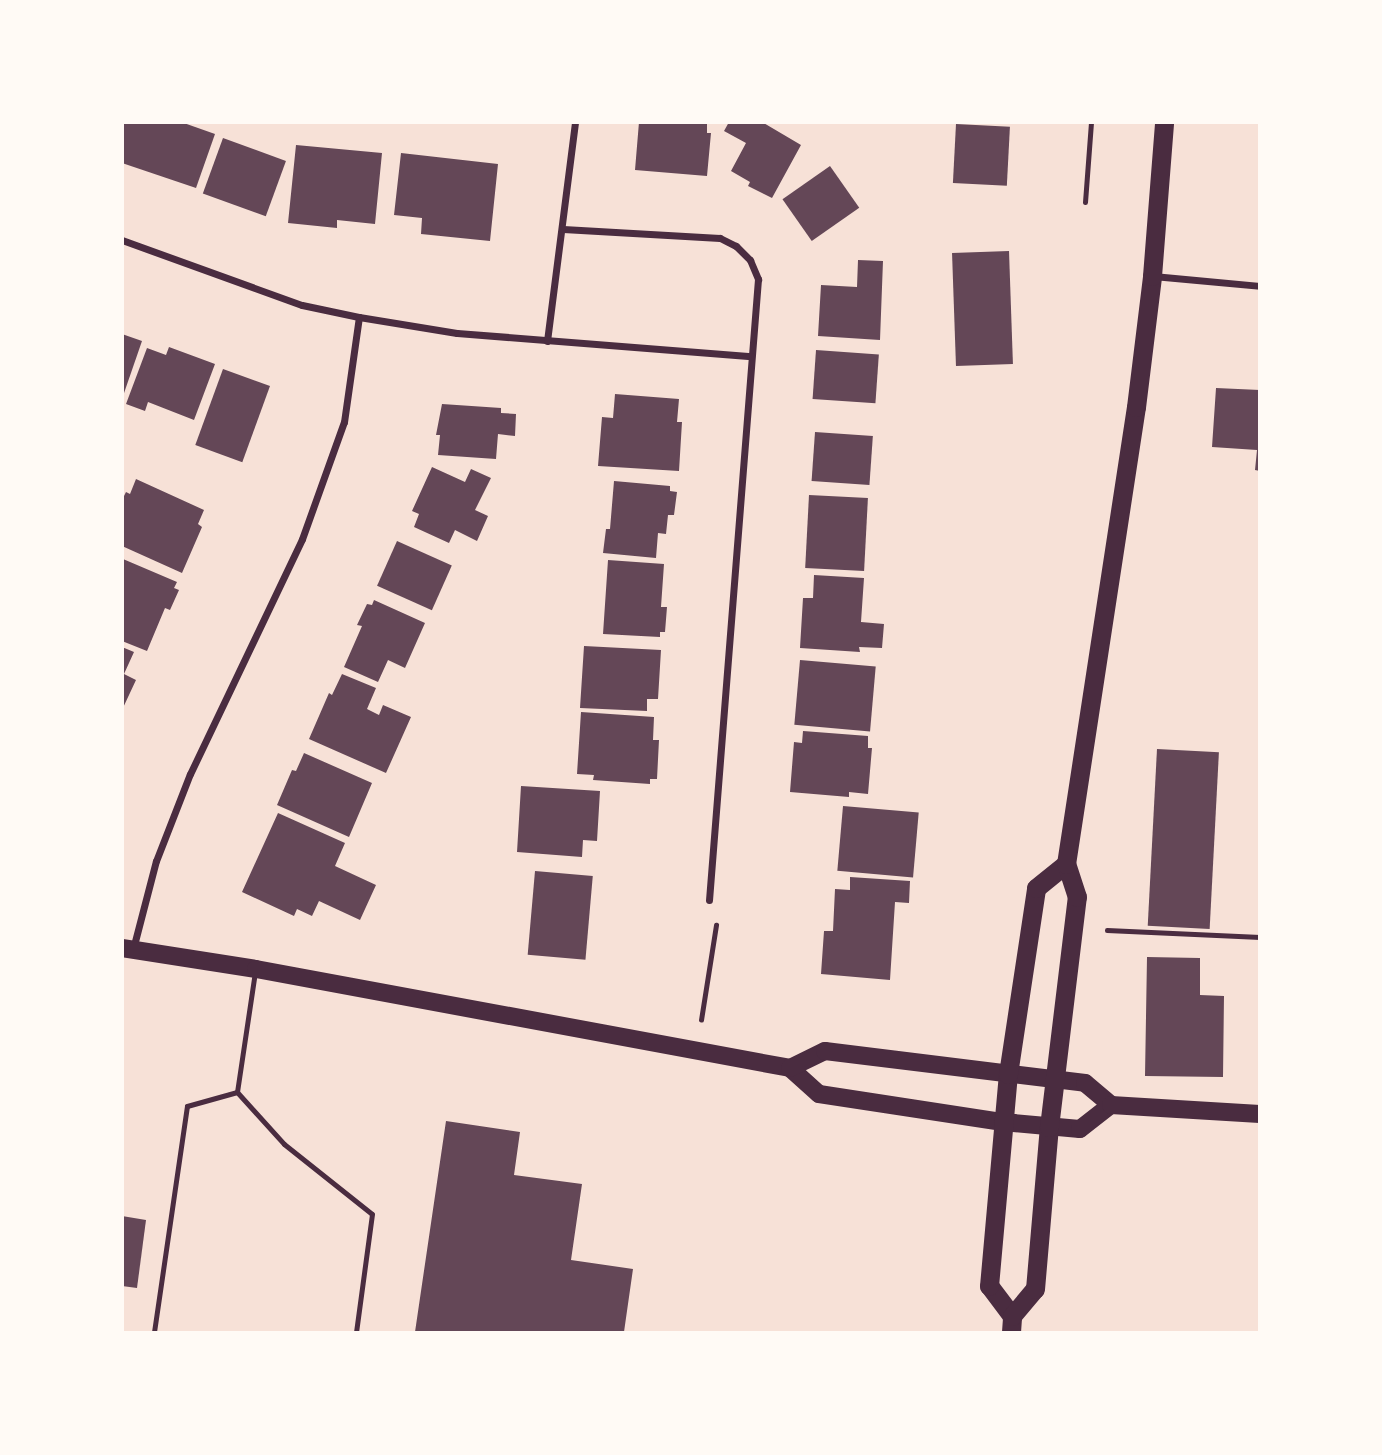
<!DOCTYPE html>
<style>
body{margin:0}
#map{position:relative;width:1382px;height:1455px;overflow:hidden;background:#f7e1d7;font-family:"PT Sans Narrow",sans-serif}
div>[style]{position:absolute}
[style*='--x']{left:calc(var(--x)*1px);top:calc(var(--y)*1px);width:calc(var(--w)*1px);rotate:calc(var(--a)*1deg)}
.building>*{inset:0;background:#644757;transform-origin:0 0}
.path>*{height:4.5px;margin:-2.25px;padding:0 2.25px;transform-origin:2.25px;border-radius:2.25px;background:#4a2c40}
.service>*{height:5px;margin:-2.5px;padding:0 2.5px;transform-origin:2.5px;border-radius:2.5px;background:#4a2c40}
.minor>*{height:7px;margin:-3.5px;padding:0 3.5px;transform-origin:3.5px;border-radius:3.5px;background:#4a2c40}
.primary>*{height:18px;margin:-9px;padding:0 9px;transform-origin:9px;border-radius:9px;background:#4a2c40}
.trunk>*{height:19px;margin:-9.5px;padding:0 9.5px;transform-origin:9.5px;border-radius:9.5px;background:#4a2c40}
span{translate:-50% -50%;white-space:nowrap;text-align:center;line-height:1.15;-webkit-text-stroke:5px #fffaf5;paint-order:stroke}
.frame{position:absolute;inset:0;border:124px solid #fffaf5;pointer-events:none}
</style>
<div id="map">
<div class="building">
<div style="clip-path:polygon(122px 122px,181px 122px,215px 134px,196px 188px,122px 163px)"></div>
<div style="clip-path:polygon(639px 122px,707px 122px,707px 133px,711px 133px,707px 176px,635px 170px)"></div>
<div style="clip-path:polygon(729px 122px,762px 122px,801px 145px,772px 198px,748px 186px,750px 182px,731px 171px,746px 143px,724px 131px)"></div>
<div style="left:956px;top:124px;width:54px;height:59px;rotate:3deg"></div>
<div style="left:223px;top:138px;width:67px;height:59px;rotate:20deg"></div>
<div style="clip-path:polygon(296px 145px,382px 153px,375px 224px,337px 220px,337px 228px,288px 223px)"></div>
<div style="clip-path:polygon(401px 153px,498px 164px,490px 241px,421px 234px,422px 218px,394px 215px)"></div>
<div style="left:830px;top:166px;width:51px;height:58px;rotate:55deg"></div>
<div style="left:1009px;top:251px;width:113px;height:57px;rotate:88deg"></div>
<div style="clip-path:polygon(858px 260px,883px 261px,880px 340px,818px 336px,821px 285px,857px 287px)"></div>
<div style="clip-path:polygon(122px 334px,142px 341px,123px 396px,122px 396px)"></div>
<div style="clip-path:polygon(169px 347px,215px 364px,194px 420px,148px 402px,145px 411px,126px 404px,147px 348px,166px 355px)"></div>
<div style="left:816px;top:350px;width:63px;height:49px;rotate:4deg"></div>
<div style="left:223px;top:369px;width:50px;height:81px;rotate:20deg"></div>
<div style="clip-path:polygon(1216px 388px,1260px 390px,1260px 471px,1255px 470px,1257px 450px,1212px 447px)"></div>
<div style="clip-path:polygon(615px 394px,679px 399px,677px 422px,682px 422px,679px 471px,598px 466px,602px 417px,613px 418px)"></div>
<div style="clip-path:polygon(442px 404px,501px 408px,501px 413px,516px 414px,515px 436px,498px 434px,496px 459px,438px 455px,440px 435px,436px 435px)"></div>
<div style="left:815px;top:432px;width:58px;height:49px;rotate:4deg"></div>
<div style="clip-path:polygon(432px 467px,465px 482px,471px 469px,491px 478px,475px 510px,488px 516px,477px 541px,455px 530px,449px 543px,414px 527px,419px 514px,412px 511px)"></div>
<div style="clip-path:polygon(136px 479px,204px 510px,198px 524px,202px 527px,182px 573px,122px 546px,122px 500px,126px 492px,130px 494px)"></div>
<div style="clip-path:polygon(614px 481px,670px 486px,670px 491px,677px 492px,674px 515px,668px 515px,666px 534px,658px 533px,656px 558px,603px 553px,606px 529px,610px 529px)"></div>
<div style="left:809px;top:495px;width:59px;height:73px;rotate:3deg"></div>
<div style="left:397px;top:541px;width:60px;height:49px;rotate:24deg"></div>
<div style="clip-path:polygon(123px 559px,177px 582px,174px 588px,179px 590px,170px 610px,165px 608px,147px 651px,122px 641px)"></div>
<div style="clip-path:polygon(608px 560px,664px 564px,661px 607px,667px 607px,665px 632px,660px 632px,660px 637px,603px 634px)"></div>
<div style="clip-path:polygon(814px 575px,864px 578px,861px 622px,884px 624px,882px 648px,859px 647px,860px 652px,800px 648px,803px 598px,813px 598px)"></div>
<div style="clip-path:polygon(374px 600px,425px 623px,405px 668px,388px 660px,378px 682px,344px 667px,362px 626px,357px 625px,367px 604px,372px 605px)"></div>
<div style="clip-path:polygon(584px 646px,661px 650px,658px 699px,647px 699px,647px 711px,580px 708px)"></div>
<div style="clip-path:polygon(122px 647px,134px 652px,124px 674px,136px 680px,122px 710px)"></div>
<div style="left:800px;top:660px;width:76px;height:65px;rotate:5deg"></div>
<div style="clip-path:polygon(342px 674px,376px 688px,367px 709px,379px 715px,383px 705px,411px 717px,386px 773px,309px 739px,329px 693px,332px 695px)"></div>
<div style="clip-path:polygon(581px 712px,654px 717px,653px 740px,659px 740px,657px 779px,650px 779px,650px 784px,593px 780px,594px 775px,577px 774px)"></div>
<div style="clip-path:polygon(803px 731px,868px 736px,868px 748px,872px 748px,868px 794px,849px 792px,849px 797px,790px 792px,794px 742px,802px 743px)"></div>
<div style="left:1157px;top:749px;width:62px;height:177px;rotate:3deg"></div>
<div style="clip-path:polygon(304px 753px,372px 783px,349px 837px,277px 805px,292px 770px,296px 771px)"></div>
<div style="clip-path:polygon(521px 786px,600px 791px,597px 841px,583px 840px,582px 857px,517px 852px)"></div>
<div style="left:843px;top:806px;width:76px;height:65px;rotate:5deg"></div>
<div style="clip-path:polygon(278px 813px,345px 843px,335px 866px,376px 885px,360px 920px,319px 901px,312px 916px,297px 909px,294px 916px,242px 892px)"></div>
<div style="left:535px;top:871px;width:58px;height:84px;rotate:5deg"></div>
<div style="clip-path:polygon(850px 877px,910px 881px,909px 903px,895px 902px,890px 980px,821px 974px,824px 931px,833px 931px,835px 889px,850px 890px)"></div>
<div style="clip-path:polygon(1147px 957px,1200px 958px,1200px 995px,1224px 996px,1223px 1077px,1145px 1076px)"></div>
<div style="clip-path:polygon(446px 1121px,520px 1132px,514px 1175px,582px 1184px,571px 1260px,633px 1269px,624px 1332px,415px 1332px)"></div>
<div style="clip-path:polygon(122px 1216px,146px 1220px,137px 1288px,122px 1286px)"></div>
</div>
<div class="path">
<div style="--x:1107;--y:930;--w:153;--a:2.6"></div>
<div style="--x:701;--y:1020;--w:96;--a:-81"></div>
</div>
<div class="service">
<div style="--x:1085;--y:202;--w:80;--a:-85.7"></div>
<div style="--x:237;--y:1092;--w:121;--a:-81.5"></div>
<div style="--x:154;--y:1332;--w:228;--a:-81.7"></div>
<div style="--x:187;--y:1106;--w:52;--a:-15.6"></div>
<div style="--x:237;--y:1092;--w:70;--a:47.9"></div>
<div style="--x:284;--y:1144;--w:112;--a:38.5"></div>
<div style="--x:372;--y:1214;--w:119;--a:97.7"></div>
</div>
<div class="minor">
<div style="--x:563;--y:229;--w:157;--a:3.3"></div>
<div style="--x:720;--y:238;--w:18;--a:27"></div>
<div style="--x:736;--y:246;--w:20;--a:45"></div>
<div style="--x:750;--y:260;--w:21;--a:67"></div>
<div style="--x:758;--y:279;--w:623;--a:94.51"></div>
<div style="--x:122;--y:240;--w:191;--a:19.9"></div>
<div style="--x:302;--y:305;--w:58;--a:11.9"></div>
<div style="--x:359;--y:317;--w:99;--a:9.3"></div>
<div style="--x:457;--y:333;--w:295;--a:4.5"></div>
<div style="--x:1153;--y:276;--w:107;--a:5.3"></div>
<div style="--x:547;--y:341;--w:221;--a:-82.7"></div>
<div style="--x:133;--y:949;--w:91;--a:-75.4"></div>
<div style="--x:156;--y:861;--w:93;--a:-68.7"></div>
<div style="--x:190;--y:774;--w:260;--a:-64.5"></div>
<div style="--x:302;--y:539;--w:124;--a:-70.3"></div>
<div style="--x:344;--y:422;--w:106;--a:-81.9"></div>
</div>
<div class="primary">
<div style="--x:122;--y:948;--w:136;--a:8.9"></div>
<div style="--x:256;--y:969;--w:543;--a:10.5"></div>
<div style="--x:790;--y:1068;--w:39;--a:42"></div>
<div style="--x:819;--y:1094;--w:186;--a:8.7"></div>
<div style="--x:1003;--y:1122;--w:77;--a:5.2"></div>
<div style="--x:1080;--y:1129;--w:39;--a:-38"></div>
<div style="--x:790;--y:1068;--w:39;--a:-26"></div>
<div style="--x:825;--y:1051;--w:262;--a:7"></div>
<div style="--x:1085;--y:1083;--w:34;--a:40"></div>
<div style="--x:1111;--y:1105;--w:149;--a:3.5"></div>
</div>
<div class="trunk">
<div style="--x:1012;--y:1316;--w:38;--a:-127"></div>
<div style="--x:989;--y:1286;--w:213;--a:-84.9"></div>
<div style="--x:1008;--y:1074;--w:188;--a:-81.4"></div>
<div style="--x:1036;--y:888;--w:38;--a:-39"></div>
<div style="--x:1011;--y:1332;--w:16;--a:-86"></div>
<div style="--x:1012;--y:1316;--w:35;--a:-50"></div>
<div style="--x:1035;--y:1289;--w:163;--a:-85.1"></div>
<div style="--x:1049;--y:1127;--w:232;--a:-83.1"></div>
<div style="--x:1077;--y:897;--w:35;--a:-108"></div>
<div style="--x:1066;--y:864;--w:462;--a:-81.3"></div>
<div style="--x:1136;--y:407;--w:132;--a:-83"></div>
<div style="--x:1152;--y:276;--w:154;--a:-85.5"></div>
</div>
<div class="frame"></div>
</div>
